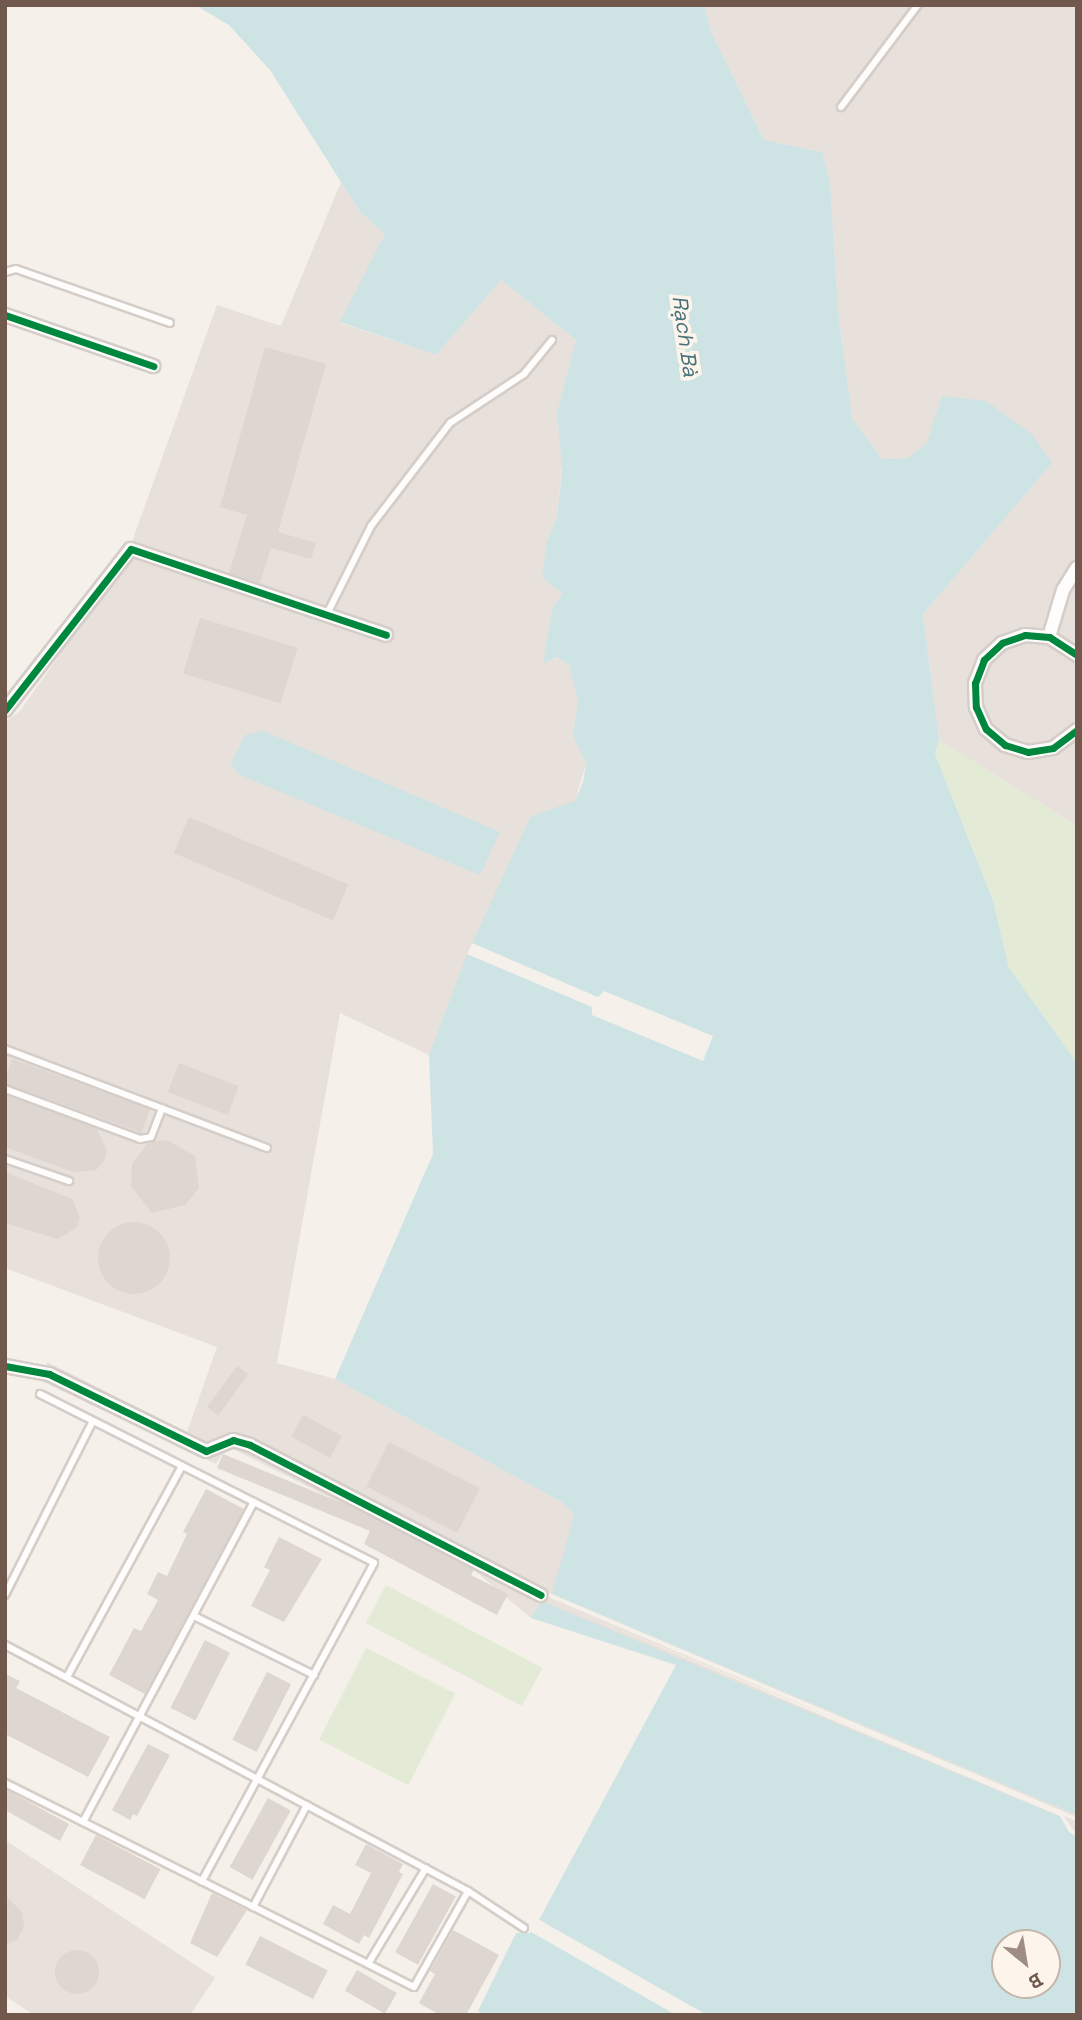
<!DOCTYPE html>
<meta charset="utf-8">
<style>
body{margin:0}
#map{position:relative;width:1082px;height:2020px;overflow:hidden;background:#f5f0ea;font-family:"Space Grotesk",sans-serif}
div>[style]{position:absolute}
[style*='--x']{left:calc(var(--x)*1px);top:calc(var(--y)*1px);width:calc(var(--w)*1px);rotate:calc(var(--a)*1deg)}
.industrial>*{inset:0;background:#e7e0db}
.green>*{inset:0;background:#e3ead6;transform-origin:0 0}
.water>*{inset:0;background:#cde3e4}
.pier>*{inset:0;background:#f5f0ea;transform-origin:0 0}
.building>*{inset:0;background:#ded6d0;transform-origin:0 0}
.round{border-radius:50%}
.roads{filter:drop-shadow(2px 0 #d4cdc8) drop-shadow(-2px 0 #d4cdc8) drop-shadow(0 2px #d4cdc8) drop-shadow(0 -2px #d4cdc8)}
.service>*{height:6px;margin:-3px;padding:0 3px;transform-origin:3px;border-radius:3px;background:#fefdfc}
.minor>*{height:12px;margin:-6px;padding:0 6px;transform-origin:6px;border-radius:6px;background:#fefdfc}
.cycleway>*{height:7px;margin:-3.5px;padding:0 3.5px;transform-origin:3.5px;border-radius:3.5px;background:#00873e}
span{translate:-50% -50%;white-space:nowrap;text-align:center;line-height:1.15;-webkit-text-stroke:7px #fdf5eb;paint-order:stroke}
.water-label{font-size:21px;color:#47737a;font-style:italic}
.frame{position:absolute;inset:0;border:7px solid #70584d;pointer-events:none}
.north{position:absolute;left:991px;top:1929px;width:70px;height:70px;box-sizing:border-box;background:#fdf5eb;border:2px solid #c5b6ac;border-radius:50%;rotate:150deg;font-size:19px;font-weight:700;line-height:28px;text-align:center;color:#70584d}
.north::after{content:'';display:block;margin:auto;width:24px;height:32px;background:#9f8d84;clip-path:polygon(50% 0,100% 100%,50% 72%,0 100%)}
</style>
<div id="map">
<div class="industrial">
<div style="clip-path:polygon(704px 5px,1077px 5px,1077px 826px,939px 740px,923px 614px,1052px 463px,942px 397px,928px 443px,908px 458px,882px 459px,852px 418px,838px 310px,830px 183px,822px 152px,764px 140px,712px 34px)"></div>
<div style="clip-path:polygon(341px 182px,360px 212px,385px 234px,341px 323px,436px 355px,501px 280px,576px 340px,557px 412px,562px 465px,557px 517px,547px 542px,562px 593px,552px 610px,544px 663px,555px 657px,569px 665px,578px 700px,573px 735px,586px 764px,575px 801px,467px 955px,429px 1055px,340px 1013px,277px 1363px,335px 1379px,562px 1502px,574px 1515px,553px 1594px,1077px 1815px,1077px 1836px,541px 1601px,531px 1618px,474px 1570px,227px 1446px,216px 1464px,39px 1380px,47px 1362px,187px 1432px,217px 1347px,5px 1268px,5px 722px,20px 711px,124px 564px,217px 305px,281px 326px)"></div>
<div style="clip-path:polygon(5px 1840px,215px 1978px,190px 2015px,34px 2015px,5px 1996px)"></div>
</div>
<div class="green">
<div style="clip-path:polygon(939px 740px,1077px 826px,1077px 1063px,1009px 968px,993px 901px,935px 754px)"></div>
<div style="left:386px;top:1585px;width:177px;height:43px;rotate:28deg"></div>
<div style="left:366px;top:1648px;width:100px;height:103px;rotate:27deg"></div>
</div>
<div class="water">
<div style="clip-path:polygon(195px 5px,704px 5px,712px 34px,764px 140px,822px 152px,830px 183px,838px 310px,852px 418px,882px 459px,908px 458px,927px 443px,942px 396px,986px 401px,1032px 434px,1052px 463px,923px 614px,939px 740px,935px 754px,993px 901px,1009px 968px,1077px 1063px,1077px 1815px,552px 1594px,574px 1515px,562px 1502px,335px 1379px,433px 1154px,429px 1055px,467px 954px,531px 816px,575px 801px,583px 782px,586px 764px,573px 735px,578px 700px,569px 665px,556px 657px,543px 664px,552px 610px,562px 593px,542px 577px,547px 542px,557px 517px,562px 470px,557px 412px,576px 340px,501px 280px,436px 355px,340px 322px,385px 234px,360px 212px,270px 70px,229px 25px)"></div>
<div style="clip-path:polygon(263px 731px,500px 832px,480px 875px,238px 774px,231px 763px,245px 735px)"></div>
<div style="clip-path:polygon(evenodd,541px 1601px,1061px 1817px,1069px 1832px,1077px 1836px,1077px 2015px,483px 2015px,478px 2011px,516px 1933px,530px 1933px,539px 1920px,676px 1665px,531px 1618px,541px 1601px,1005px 1943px,1047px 1943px,1047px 1985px,1005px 1985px,1005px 1943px)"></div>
</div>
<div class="pier">
<div style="clip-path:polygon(472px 943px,598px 997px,604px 991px,713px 1036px,703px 1061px,592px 1015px,592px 1007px,467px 954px)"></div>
<div style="left:549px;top:1593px;width:573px;height:4px;rotate:23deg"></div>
<div style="clip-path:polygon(541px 1597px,1062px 1813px,1077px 1836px,1069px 1832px,1060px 1816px)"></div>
<div style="clip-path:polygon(536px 1918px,707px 2015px,676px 2015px,526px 1929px)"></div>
</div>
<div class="building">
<div style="clip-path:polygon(265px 347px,326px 364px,278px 532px,316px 543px,311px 559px,271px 548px,260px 583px,229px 573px,247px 515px,220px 507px)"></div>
<div style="left:200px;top:618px;width:102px;height:58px;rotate:17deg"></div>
<div style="left:189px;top:817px;width:173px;height:39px;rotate:23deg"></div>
<div style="left:12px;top:1059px;width:147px;height:25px;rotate:20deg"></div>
<div style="left:179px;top:1063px;width:64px;height:31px;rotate:21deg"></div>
<div style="clip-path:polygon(5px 1095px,97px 1129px,107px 1151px,104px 1161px,96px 1170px,73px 1172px,5px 1147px)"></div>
<div style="clip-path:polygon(167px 1140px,195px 1156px,199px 1188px,185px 1205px,152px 1213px,131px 1186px,132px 1164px,148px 1143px)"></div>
<div style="clip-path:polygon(5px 1172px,72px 1199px,80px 1218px,77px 1227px,58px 1239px,5px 1223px)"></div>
<div class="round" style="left:98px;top:1222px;width:72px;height:72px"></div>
<div style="left:237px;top:1366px;width:14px;height:51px;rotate:36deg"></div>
<div style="left:303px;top:1415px;width:44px;height:25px;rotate:28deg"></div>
<div style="left:389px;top:1442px;width:102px;height:50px;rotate:27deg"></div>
<div style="clip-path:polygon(223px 1454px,347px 1505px,474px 1570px,471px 1575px,508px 1594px,497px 1615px,364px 1544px,370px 1531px,217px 1468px)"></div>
<div style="clip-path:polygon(206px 1489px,244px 1509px,145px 1694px,109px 1675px,134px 1628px,141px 1631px,158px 1600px,147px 1594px,158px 1572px,167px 1576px,187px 1534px,183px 1532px)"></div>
<div style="clip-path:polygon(279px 1537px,322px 1559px,284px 1622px,251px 1606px,270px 1570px,264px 1567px)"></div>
<div style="left:205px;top:1640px;width:28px;height:76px;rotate:27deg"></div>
<div style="left:267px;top:1672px;width:27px;height:76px;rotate:27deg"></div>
<div style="clip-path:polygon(5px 1674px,20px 1681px,16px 1688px,110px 1737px,88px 1777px,5px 1734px)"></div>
<div style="clip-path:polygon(148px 1744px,170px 1755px,137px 1816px,133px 1814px,130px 1820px,112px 1810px)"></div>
<div style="clip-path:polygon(5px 1789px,69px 1824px,60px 1841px,5px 1810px)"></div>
<div style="left:268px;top:1798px;width:26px;height:79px;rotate:29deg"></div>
<div style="left:96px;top:1835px;width:73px;height:34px;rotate:28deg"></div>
<div style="clip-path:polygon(366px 1844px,403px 1864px,399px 1872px,403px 1874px,369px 1938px,364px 1935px,359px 1944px,323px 1924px,333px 1905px,350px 1914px,371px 1873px,355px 1865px)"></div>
<div style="left:433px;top:1884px;width:26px;height:78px;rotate:29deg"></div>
<div style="clip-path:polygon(212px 1893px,247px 1910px,217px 1957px,190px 1943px)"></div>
<div style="clip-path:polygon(5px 1895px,22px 1912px,24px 1927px,17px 1940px,5px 1945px)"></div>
<div style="clip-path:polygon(453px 1930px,499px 1955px,466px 2015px,440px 2015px,419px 2003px,435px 1974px,430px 1971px)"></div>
<div style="left:260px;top:1936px;width:76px;height:32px;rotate:27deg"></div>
<div class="round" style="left:55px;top:1950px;width:44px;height:44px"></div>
<div style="left:357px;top:1970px;width:46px;height:24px;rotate:30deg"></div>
</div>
<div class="roads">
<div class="service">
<div style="--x:841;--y:107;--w:128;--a:-53"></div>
<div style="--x:5;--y:272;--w:11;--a:-15"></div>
<div style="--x:16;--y:269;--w:163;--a:19.3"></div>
<div style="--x:327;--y:614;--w:98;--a:-63.4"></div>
<div style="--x:371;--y:526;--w:130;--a:-52.5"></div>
<div style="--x:450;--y:423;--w:89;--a:-33.5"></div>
<div style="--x:524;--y:374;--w:44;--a:-50.5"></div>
<div style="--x:5;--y:1049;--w:280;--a:20.7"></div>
<div style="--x:5;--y:1089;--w:144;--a:20.3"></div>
<div style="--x:140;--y:1139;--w:11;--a:-10"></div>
<div style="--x:151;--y:1137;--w:31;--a:-69"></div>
<div style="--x:5;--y:1159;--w:68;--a:19"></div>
<div style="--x:40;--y:1394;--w:374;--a:26.8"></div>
<div style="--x:374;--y:1563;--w:362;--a:118.4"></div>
<div style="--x:5;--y:1595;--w:195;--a:-63.2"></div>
<div style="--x:194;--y:1616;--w:134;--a:26.2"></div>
<div style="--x:5;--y:1645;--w:524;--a:27.98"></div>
<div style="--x:468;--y:1891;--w:67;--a:33.5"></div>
<div style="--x:67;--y:1677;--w:240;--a:-61.4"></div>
<div style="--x:5;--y:1783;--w:406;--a:26.5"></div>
<div style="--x:368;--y:1964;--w:112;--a:-58.9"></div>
<div style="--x:83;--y:1822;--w:363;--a:-61.9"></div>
<div style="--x:253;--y:1907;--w:115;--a:-62.1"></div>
<div style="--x:368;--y:1964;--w:51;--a:26.6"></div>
<div style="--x:414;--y:1987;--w:110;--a:-60.6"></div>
</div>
<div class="minor">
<div style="--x:5;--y:315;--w:157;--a:19"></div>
<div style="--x:1049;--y:637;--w:49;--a:-73.4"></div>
<div style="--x:1063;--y:590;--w:26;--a:-58"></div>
<div style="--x:1077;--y:655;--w:33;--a:-147"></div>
<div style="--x:1049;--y:637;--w:24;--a:-175"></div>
<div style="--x:1025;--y:635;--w:24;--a:161"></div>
<div style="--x:1002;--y:643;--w:25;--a:137"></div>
<div style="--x:984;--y:660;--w:25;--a:111"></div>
<div style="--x:975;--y:683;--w:24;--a:88"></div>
<div style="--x:976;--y:707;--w:24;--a:66"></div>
<div style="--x:986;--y:729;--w:25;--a:40"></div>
<div style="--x:1005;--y:745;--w:24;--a:17"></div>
<div style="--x:1028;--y:752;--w:25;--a:-9"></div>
<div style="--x:1053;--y:748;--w:30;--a:-37"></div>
<div style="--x:5;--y:710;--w:204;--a:-52"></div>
<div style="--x:131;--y:549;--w:269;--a:18.6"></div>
<div style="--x:5;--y:1366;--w:45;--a:10.3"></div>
<div style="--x:49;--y:1374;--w:175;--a:26.1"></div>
<div style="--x:206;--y:1451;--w:29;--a:-22"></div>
<div style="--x:233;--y:1440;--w:18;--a:16"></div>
<div style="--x:250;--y:1445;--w:327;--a:27.3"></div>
</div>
</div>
<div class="cycleway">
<div style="--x:5;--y:315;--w:157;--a:19"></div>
<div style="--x:1077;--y:655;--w:33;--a:-147"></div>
<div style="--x:1049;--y:637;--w:24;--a:-175"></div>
<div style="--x:1025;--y:635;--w:24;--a:161"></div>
<div style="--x:1002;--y:643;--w:25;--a:137"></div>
<div style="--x:984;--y:660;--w:25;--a:111"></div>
<div style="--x:975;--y:683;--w:24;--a:88"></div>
<div style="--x:976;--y:707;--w:24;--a:66"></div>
<div style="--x:986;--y:729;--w:25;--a:40"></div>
<div style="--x:1005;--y:745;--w:24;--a:17"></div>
<div style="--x:1028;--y:752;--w:25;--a:-9"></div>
<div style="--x:1053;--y:748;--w:30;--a:-37"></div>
<div style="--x:5;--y:710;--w:204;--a:-52"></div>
<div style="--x:131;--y:549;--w:269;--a:18.6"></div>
<div style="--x:5;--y:1366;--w:45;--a:10.3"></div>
<div style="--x:49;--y:1374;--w:175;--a:26.1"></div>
<div style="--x:206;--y:1451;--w:29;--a:-22"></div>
<div style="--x:233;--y:1440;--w:18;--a:16"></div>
<div style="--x:250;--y:1445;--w:327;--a:27.3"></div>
</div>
<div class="water-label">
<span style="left:685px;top:336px;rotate:82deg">Rạch Bà</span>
</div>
<div class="frame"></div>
<div class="north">B</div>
</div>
